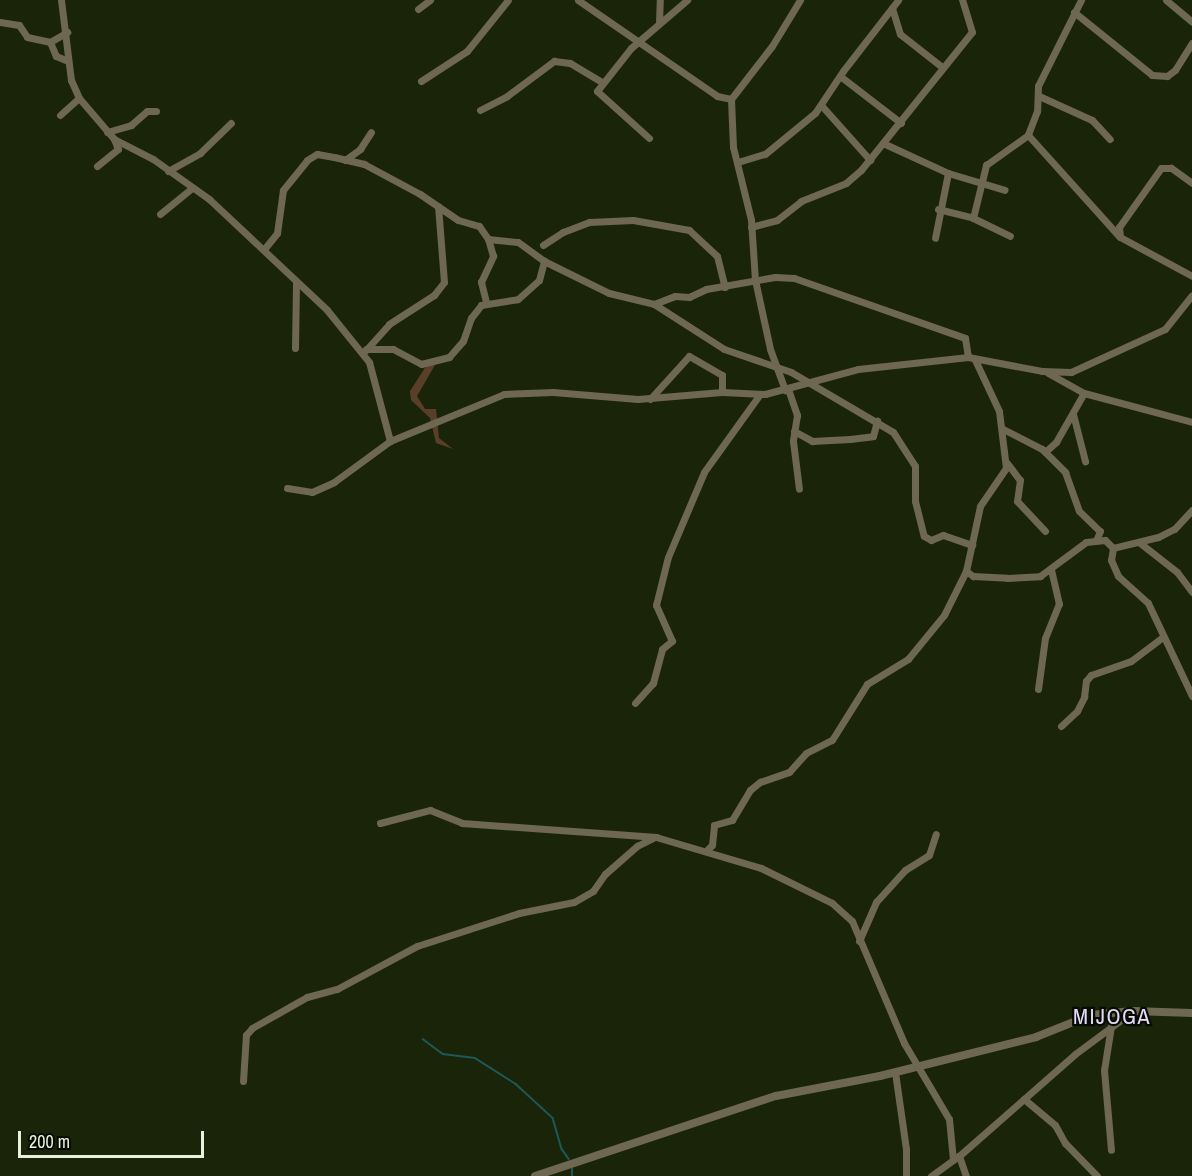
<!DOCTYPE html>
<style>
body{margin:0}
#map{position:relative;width:1192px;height:1176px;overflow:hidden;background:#1a2409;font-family:"Archivo Narrow",sans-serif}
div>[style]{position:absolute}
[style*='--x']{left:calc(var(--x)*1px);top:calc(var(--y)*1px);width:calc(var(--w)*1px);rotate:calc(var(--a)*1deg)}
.green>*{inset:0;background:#593e2a}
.stream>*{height:1.5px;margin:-0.75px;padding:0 0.75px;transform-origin:0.75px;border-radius:0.75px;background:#1d5959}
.minor>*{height:7px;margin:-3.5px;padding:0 3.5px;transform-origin:3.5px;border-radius:3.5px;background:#6e6751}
.tertiary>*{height:8px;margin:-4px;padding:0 4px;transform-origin:4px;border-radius:4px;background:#6e6751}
span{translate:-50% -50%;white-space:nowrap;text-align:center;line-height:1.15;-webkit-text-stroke:4.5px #070b03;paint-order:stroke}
.quarter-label{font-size:22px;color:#e4dcf9;letter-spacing:1.5px}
.scale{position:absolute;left:18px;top:1131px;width:186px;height:27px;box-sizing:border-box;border:3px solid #e9f0df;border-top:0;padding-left:8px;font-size:18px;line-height:21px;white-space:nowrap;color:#e9f0df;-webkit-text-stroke:4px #070b03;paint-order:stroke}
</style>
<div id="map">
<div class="green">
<div style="clip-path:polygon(430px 360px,435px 365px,417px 396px,425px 409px,436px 409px,439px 438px,453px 449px,436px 443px,430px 418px,411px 400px,410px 391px)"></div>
</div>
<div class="stream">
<div style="--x:423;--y:1039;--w:25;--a:37"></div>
<div style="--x:443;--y:1054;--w:32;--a:7"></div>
<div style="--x:475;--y:1058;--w:49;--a:32.4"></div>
<div style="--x:516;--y:1084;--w:50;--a:42.6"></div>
<div style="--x:553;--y:1118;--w:32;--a:74"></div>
<div style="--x:562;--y:1149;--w:12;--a:55"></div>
<div style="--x:572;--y:1176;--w:8;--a:-90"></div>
</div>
<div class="minor">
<div style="--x:61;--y:0;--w:81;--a:82.9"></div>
<div style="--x:71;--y:80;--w:20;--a:66"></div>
<div style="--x:79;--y:98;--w:54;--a:49.5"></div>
<div style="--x:114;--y:139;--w:44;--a:27.1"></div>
<div style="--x:153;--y:159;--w:69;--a:35.5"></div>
<div style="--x:209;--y:199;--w:162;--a:43.2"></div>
<div style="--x:327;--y:310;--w:67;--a:51.1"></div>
<div style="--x:369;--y:362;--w:82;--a:75.1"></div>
<div style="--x:390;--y:441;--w:123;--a:-22.4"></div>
<div style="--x:504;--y:394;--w:49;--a:-2.3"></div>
<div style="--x:553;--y:392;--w:85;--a:4.7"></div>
<div style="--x:638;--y:399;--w:84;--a:-4.8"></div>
<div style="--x:722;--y:392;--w:43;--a:2.7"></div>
<div style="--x:765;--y:394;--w:96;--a:-15"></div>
<div style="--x:858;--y:369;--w:111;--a:-6.2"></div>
<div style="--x:968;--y:357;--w:75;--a:10.7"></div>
<div style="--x:1042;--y:371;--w:29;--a:2"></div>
<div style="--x:1071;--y:372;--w:103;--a:-24.6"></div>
<div style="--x:1165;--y:329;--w:43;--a:-51.5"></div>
<div style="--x:578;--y:0;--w:169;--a:34.6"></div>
<div style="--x:717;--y:96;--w:14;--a:12"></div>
<div style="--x:731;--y:99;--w:67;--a:-52.3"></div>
<div style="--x:772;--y:46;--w:54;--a:-58.7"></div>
<div style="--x:1081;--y:0;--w:96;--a:116.6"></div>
<div style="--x:1038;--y:86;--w:25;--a:92"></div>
<div style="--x:1037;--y:111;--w:26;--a:111"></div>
<div style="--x:1028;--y:135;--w:137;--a:48"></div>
<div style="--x:1166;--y:0;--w:34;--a:40"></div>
<div style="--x:892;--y:8;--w:27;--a:73"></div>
<div style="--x:900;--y:34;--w:53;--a:38.2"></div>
<div style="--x:418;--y:9;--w:15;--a:-37"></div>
<div style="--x:1074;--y:12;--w:100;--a:38.9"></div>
<div style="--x:1152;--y:75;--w:15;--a:4"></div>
<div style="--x:1167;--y:76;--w:10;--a:-37"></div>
<div style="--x:1175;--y:70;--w:32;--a:-58"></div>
<div style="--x:0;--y:22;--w:19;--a:9"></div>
<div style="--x:19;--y:25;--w:14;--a:56"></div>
<div style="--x:27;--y:37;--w:24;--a:12"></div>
<div style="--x:50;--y:42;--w:20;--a:-30"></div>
<div style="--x:659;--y:23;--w:23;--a:-88"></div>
<div style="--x:50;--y:42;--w:15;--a:67"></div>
<div style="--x:56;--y:56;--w:13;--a:23"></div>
<div style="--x:840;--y:76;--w:77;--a:37.6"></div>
<div style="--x:421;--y:81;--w:55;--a:-33.1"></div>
<div style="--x:467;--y:51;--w:65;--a:-51.2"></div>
<div style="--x:1039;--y:96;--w:58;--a:24.4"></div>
<div style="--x:1092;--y:120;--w:26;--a:47"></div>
<div style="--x:731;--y:99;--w:48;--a:87.6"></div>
<div style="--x:733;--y:147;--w:75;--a:76.1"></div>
<div style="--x:751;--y:220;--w:60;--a:86.2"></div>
<div style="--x:755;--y:280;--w:71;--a:77.7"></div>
<div style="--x:770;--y:349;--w:44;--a:69.9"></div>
<div style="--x:821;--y:105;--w:74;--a:48.3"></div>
<div style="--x:480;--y:110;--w:30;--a:-27"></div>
<div style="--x:507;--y:96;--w:59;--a:-36.7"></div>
<div style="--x:554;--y:61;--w:16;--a:7"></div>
<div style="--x:570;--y:63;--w:37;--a:31"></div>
<div style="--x:60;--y:115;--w:25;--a:-42"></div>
<div style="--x:107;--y:132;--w:25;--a:-16"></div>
<div style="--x:131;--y:125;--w:21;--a:-41"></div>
<div style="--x:147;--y:111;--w:9;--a:0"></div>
<div style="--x:649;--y:138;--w:70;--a:-137.9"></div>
<div style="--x:597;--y:91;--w:55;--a:-51.7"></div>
<div style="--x:631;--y:48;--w:74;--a:-40.6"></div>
<div style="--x:885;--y:144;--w:69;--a:24.7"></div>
<div style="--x:948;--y:173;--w:66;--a:101.3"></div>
<div style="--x:345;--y:160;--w:19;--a:-36"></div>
<div style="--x:360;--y:149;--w:20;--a:-57"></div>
<div style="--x:738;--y:162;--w:28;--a:-17"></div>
<div style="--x:765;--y:154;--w:65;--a:-39.4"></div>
<div style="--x:815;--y:113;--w:50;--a:-56.3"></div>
<div style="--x:843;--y:71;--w:90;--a:-52.2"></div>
<div style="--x:97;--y:166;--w:27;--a:-39"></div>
<div style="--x:118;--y:149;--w:11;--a:-112"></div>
<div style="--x:168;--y:171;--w:37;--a:-29"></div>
<div style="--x:200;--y:153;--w:43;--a:-44.1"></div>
<div style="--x:948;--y:173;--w:59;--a:16.6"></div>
<div style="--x:1192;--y:183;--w:26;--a:-144"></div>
<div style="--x:1171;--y:168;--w:10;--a:180"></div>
<div style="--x:1161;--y:168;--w:72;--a:125.4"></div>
<div style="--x:1119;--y:227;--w:10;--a:84"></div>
<div style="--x:1120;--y:237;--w:82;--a:28.4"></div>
<div style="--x:938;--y:209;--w:36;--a:14"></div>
<div style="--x:973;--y:218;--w:41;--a:25.9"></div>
<div style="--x:160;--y:214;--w:41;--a:-39.1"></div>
<div style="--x:973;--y:218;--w:55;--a:-76.2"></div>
<div style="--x:986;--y:165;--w:52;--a:-35.5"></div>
<div style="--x:751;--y:227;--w:27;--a:-15"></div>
<div style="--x:777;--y:220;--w:31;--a:-38"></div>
<div style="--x:801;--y:201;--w:48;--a:-21.8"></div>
<div style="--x:846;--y:183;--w:20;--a:-41"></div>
<div style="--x:861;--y:170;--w:177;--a:-51.2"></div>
<div style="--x:972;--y:32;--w:34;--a:-107"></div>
<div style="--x:543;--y:245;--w:24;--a:-33"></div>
<div style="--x:563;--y:232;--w:28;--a:-21"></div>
<div style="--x:589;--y:222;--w:44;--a:-2.6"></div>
<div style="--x:633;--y:220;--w:57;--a:10.1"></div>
<div style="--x:689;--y:230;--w:38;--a:43"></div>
<div style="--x:717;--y:256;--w:32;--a:76"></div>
<div style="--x:265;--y:248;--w:19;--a:-51"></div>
<div style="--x:277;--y:233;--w:43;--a:-82.1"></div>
<div style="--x:283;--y:190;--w:38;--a:-51"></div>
<div style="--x:307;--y:160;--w:12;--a:-31"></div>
<div style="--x:317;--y:154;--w:17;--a:10"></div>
<div style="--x:334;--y:157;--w:31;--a:13"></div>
<div style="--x:364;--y:164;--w:64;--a:28.2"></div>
<div style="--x:420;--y:194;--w:46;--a:34.4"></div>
<div style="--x:458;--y:220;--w:22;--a:16"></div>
<div style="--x:479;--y:226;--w:16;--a:55"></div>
<div style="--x:488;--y:239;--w:30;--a:6"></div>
<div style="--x:518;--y:242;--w:32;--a:36"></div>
<div style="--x:544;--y:261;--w:72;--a:26.2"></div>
<div style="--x:609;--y:293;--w:46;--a:13.7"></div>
<div style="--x:654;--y:304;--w:22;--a:-21"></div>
<div style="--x:675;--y:296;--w:14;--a:4"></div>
<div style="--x:689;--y:297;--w:19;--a:-25"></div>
<div style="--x:706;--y:289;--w:70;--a:-9.9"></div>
<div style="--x:775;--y:277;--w:19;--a:3"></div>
<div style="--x:794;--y:278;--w:181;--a:19.3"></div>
<div style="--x:965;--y:338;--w:19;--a:81"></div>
<div style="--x:486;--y:302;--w:21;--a:-104"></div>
<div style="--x:481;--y:282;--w:29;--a:-65"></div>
<div style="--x:493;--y:256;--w:18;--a:-106"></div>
<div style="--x:654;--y:304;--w:83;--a:32.7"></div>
<div style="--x:724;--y:349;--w:71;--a:18.9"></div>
<div style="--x:791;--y:372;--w:118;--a:30.5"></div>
<div style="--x:893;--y:432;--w:40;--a:57.1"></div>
<div style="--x:915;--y:466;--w:35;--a:90"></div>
<div style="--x:915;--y:501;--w:36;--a:76"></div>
<div style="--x:924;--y:536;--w:8;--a:30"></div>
<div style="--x:931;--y:540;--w:13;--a:-23"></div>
<div style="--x:943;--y:535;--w:31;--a:19"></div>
<div style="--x:295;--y:348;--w:66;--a:-89.1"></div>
<div style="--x:366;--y:349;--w:27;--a:0"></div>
<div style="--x:393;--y:349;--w:32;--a:28"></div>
<div style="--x:421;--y:364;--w:29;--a:-14"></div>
<div style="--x:449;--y:357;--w:21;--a:-49"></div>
<div style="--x:463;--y:341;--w:24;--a:-71"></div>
<div style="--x:471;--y:318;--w:16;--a:-52"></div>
<div style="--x:481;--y:305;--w:37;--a:-9"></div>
<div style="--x:518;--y:299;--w:28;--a:-42"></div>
<div style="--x:539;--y:280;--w:20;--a:-75"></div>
<div style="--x:365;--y:351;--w:36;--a:-48"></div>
<div style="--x:389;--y:324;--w:54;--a:-32.8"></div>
<div style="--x:434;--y:295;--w:16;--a:-52"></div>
<div style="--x:444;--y:282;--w:76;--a:-94.5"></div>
<div style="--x:1048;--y:373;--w:41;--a:29.1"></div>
<div style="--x:1084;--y:393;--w:112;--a:15"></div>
<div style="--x:788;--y:389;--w:28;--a:71"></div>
<div style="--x:797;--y:415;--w:26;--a:99"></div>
<div style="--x:793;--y:441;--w:48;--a:82.9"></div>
<div style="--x:650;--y:399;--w:58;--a:-47.8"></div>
<div style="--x:689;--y:356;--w:38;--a:30"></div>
<div style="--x:722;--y:375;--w:17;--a:90"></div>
<div style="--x:1073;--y:414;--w:49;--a:75.7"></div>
<div style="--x:1003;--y:429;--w:44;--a:27.1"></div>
<div style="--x:1042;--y:449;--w:33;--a:45"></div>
<div style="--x:1065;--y:472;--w:41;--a:70.3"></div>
<div style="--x:1079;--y:511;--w:29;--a:44"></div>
<div style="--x:1100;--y:531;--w:8;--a:113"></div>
<div style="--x:794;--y:431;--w:21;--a:29"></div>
<div style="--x:812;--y:441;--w:38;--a:-3"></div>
<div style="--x:850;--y:439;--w:23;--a:-7"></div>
<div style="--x:873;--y:436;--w:16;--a:-75"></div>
<div style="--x:1045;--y:452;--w:15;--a:-42"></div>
<div style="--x:1056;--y:442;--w:56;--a:-60.3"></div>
<div style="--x:1007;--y:463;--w:21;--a:53"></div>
<div style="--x:1020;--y:480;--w:21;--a:98"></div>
<div style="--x:1017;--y:501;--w:41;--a:47"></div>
<div style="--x:287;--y:488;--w:25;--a:9"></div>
<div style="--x:312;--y:492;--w:24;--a:-24"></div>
<div style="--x:334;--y:482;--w:69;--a:-36.2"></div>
<div style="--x:1192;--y:510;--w:26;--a:133"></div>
<div style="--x:1174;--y:529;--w:18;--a:153"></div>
<div style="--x:1158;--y:537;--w:46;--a:166.3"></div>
<div style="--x:1113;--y:548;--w:12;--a:99"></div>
<div style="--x:1111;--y:560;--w:17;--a:66"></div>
<div style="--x:1118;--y:576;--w:40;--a:42"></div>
<div style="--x:1148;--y:603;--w:103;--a:64.7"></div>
<div style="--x:1140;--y:543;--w:47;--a:38.1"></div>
<div style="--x:1177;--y:572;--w:25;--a:53"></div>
<div style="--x:966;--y:571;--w:9;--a:36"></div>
<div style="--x:973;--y:576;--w:34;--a:3"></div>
<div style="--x:1007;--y:578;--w:33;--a:-3"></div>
<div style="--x:1040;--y:576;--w:57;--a:-36.5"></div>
<div style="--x:1086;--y:542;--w:19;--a:-6"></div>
<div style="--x:1105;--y:540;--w:11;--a:45"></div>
<div style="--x:1038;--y:689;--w:51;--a:-82.2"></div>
<div style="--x:1045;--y:638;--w:37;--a:-68"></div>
<div style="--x:1059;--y:604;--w:36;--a:-103"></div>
<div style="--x:635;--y:703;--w:27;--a:-48"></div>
<div style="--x:653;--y:683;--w:35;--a:-75"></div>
<div style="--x:662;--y:649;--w:13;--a:-39"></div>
<div style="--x:672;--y:641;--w:39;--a:-114"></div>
<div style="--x:656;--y:605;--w:49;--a:-76"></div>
<div style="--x:668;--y:557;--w:92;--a:-67"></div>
<div style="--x:704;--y:472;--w:96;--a:-54.3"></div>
<div style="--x:1061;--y:726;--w:22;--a:-43"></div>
<div style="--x:1077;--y:711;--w:16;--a:-63"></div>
<div style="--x:1084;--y:697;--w:16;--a:-83"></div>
<div style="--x:1086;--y:681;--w:8;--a:-50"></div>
<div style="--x:1091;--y:675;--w:42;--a:-19.3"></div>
<div style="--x:1131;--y:661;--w:39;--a:-37"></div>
<div style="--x:380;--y:823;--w:52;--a:-14.6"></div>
<div style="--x:430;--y:810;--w:35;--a:22"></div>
<div style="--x:462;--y:823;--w:195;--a:4.1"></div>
<div style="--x:656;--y:837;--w:109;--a:16.4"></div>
<div style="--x:761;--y:868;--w:79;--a:26.2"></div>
<div style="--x:832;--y:903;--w:27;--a:42"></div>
<div style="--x:852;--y:921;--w:133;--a:66.9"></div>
<div style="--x:904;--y:1043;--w:88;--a:59.4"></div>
<div style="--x:949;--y:1119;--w:41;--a:84.4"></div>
<div style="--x:707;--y:850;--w:7;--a:-45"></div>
<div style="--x:712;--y:845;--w:20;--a:-84"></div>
<div style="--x:714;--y:825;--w:19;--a:-16"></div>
<div style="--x:732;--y:820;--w:35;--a:-59"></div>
<div style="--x:750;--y:790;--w:13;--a:-39"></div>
<div style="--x:760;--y:782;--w:31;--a:-19"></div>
<div style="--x:789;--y:772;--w:25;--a:-48"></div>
<div style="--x:806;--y:753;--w:29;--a:-27"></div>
<div style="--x:832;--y:740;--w:66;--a:-58"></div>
<div style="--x:867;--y:684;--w:48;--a:-31.4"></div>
<div style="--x:908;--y:659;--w:57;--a:-50.7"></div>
<div style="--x:944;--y:615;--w:49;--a:-63.4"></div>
<div style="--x:966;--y:571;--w:66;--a:-77.8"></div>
<div style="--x:980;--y:506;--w:46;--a:-55.6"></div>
<div style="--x:1006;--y:468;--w:57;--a:-97"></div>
<div style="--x:999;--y:411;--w:56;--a:-115.2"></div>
<div style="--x:859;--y:941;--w:43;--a:-66.4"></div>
<div style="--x:876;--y:902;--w:43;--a:-47.8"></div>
<div style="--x:905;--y:870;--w:28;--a:-32"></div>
<div style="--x:929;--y:855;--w:22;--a:-72"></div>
<div style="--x:1111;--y:1026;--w:45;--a:99"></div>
<div style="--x:1104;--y:1070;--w:80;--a:85"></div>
<div style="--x:895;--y:1072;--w:78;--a:81.9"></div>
<div style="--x:906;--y:1149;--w:27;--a:90"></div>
<div style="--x:243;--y:1081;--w:46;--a:-86.3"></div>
<div style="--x:246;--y:1035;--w:9;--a:-49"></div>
<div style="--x:252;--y:1028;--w:63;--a:-29.4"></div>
<div style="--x:307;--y:997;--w:31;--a:-15"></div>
<div style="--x:337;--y:989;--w:91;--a:-28.3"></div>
<div style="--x:417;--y:946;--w:107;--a:-17.9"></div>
<div style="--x:519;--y:913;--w:56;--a:-11.3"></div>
<div style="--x:574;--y:902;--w:22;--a:-30"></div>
<div style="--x:593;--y:891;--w:21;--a:-55"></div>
<div style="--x:605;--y:874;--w:43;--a:-41.2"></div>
<div style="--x:637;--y:846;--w:18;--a:-27"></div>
<div style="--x:1024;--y:1099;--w:40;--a:40"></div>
<div style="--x:1055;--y:1125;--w:21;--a:61"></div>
<div style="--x:1065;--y:1143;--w:46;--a:45.9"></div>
<div style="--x:959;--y:1156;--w:21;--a:71"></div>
<div style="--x:931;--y:1176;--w:34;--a:-36"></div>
<div style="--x:959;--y:1156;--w:154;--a:-41.3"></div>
<div style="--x:1075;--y:1054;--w:72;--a:-36.6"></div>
</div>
<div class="tertiary">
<div style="--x:535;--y:1176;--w:254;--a:-18.4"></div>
<div style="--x:776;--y:1096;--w:106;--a:-10.9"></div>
<div style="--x:880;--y:1076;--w:161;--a:-14"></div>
<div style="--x:1036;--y:1037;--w:59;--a:-21.8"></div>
<div style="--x:1091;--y:1015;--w:42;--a:-5.4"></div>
<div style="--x:1133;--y:1011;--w:59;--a:1.9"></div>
</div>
<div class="quarter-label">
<span style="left:1112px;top:1017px">MIJOGA</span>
</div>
<div class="scale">200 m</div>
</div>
